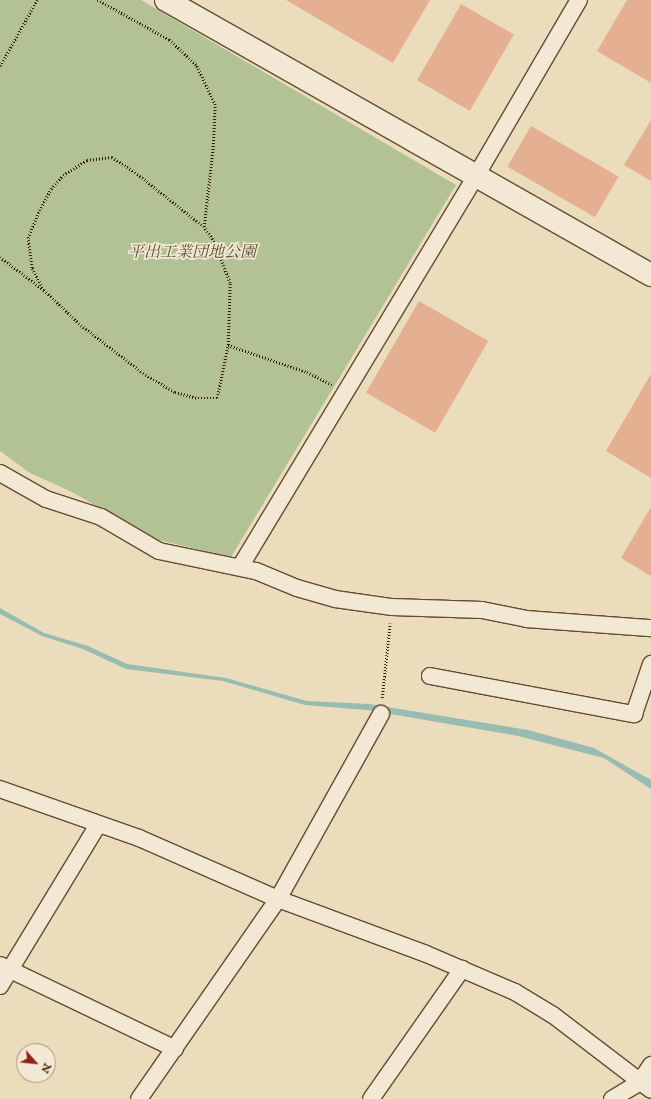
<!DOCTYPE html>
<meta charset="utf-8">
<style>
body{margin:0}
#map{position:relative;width:651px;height:1099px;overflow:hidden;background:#ebdcbb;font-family:"IM FELL English","Noto Serif JP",serif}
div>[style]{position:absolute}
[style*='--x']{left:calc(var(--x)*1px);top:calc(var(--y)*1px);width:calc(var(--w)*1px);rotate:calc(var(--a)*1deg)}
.green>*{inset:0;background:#b2c294}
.water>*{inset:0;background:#98bbb2}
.building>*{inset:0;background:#e5af92;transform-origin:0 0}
.path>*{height:2.5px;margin-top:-1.25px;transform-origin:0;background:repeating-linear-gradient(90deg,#351d04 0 1px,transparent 0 3px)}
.roads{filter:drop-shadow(1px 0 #624d32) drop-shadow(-1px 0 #624d32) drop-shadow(0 1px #624d32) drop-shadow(0 -1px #624d32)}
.street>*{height:16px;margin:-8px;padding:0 8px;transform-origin:8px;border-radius:8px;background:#f2e8d3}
.secondary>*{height:22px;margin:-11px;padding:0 11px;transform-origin:11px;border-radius:11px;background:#f2e8d3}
span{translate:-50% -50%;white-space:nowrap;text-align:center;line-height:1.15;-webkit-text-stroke:3.5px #f2e8d3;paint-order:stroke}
.park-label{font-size:16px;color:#5a4f2f;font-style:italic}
.north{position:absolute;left:16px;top:1043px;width:40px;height:40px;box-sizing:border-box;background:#f2e8d3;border:1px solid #a69780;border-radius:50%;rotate:117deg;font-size:11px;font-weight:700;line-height:16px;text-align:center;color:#351d04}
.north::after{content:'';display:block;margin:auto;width:14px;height:18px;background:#8f2418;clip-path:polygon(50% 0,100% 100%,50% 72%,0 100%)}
</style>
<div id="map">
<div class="green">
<div style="clip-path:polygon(0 0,141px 0,456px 185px,231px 557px,154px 539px,72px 492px,30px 473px,0 451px)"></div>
</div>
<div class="water">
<div style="clip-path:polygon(0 608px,44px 633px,88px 646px,127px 664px,226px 678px,307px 701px,369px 704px,528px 730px,594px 748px,651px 780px,651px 789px,604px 758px,518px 736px,367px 710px,305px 705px,223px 681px,126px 669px,83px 649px,42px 636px,0 614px)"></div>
</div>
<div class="building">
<div style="clip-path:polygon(286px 0,430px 0,393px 63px)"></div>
<div style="clip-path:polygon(627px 0,651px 0,651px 83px,597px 51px)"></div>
<div style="left:461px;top:4px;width:61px;height:88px;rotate:30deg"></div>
<div style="clip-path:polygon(651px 120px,651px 181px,624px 165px)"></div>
<div style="left:531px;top:126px;width:101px;height:47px;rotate:30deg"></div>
<div style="left:419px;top:301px;width:80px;height:106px;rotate:30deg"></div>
<div style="clip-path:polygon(651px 374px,651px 478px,606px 451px)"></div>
<div style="clip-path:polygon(651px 507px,651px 576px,621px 558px)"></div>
</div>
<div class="path">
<div style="--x:0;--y:66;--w:76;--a:-60.7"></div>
<div style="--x:0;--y:257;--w:55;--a:36.9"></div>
<div style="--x:44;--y:290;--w:51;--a:43.4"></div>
<div style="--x:81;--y:325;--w:78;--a:37.7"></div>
<div style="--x:143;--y:373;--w:37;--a:31"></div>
<div style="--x:175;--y:392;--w:24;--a:15"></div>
<div style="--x:198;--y:398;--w:19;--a:0"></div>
<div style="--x:217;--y:398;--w:54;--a:-78.3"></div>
<div style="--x:228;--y:345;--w:62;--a:-88.2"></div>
<div style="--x:230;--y:283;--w:44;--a:-111.3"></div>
<div style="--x:214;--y:242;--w:18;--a:-124"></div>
<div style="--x:204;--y:227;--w:81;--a:-83.6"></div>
<div style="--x:213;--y:147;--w:42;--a:-87.3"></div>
<div style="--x:215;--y:105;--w:44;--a:-115.4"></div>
<div style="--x:196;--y:65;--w:37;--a:-137"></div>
<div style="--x:169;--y:40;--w:82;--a:-150.9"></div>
<div style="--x:42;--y:288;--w:22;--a:-117"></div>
<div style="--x:32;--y:268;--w:30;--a:-98"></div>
<div style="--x:28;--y:238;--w:27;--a:-68"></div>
<div style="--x:38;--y:213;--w:27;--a:-62"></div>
<div style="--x:51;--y:189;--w:18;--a:-49"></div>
<div style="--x:63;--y:175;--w:28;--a:-32"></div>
<div style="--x:87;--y:160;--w:25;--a:-7"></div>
<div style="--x:112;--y:157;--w:27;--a:33"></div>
<div style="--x:135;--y:172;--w:87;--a:38.5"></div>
<div style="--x:228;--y:345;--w:83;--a:18.9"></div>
<div style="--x:307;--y:372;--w:28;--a:27"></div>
<div style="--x:382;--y:698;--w:75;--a:-83.9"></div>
</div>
<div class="roads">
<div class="street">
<div style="--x:0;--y:473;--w:53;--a:29.5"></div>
<div style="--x:46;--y:499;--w:58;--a:18.1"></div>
<div style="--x:101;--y:517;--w:67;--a:30.4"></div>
<div style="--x:159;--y:551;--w:99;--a:11.7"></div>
<div style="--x:256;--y:571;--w:44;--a:22.5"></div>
<div style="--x:297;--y:588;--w:40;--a:16"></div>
<div style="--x:335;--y:599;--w:58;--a:8"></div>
<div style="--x:392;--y:607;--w:90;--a:1.9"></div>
<div style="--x:482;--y:610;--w:46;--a:11.3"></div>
<div style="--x:527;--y:619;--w:124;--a:4.2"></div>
<div style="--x:240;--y:567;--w:457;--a:-58.9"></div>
<div style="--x:476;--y:176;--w:204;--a:-59.7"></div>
<div style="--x:430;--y:676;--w:208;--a:10.6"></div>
<div style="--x:634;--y:714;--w:53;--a:-71.2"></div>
<div style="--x:0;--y:789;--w:147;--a:19.4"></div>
<div style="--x:139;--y:838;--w:152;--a:23.7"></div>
<div style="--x:278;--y:899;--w:156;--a:20.3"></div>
<div style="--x:424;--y:953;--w:99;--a:23.2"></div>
<div style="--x:515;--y:992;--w:44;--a:31.2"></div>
<div style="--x:553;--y:1015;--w:123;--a:37.4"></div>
<div style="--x:0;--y:965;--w:194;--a:25.6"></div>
<div style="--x:0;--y:986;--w:188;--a:-58.7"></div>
<div style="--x:139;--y:1099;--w:244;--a:-55.2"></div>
<div style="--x:278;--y:899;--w:212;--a:-60.9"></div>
<div style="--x:371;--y:1099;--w:159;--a:-55"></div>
<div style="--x:612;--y:1099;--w:31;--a:-31"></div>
<div style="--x:639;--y:1083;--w:22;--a:-56"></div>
</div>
<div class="secondary">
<div style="--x:166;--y:0;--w:558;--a:29.55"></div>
</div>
</div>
<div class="park-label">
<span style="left:192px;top:253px">平出工業団地公園</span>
</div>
<div class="north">N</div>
</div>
